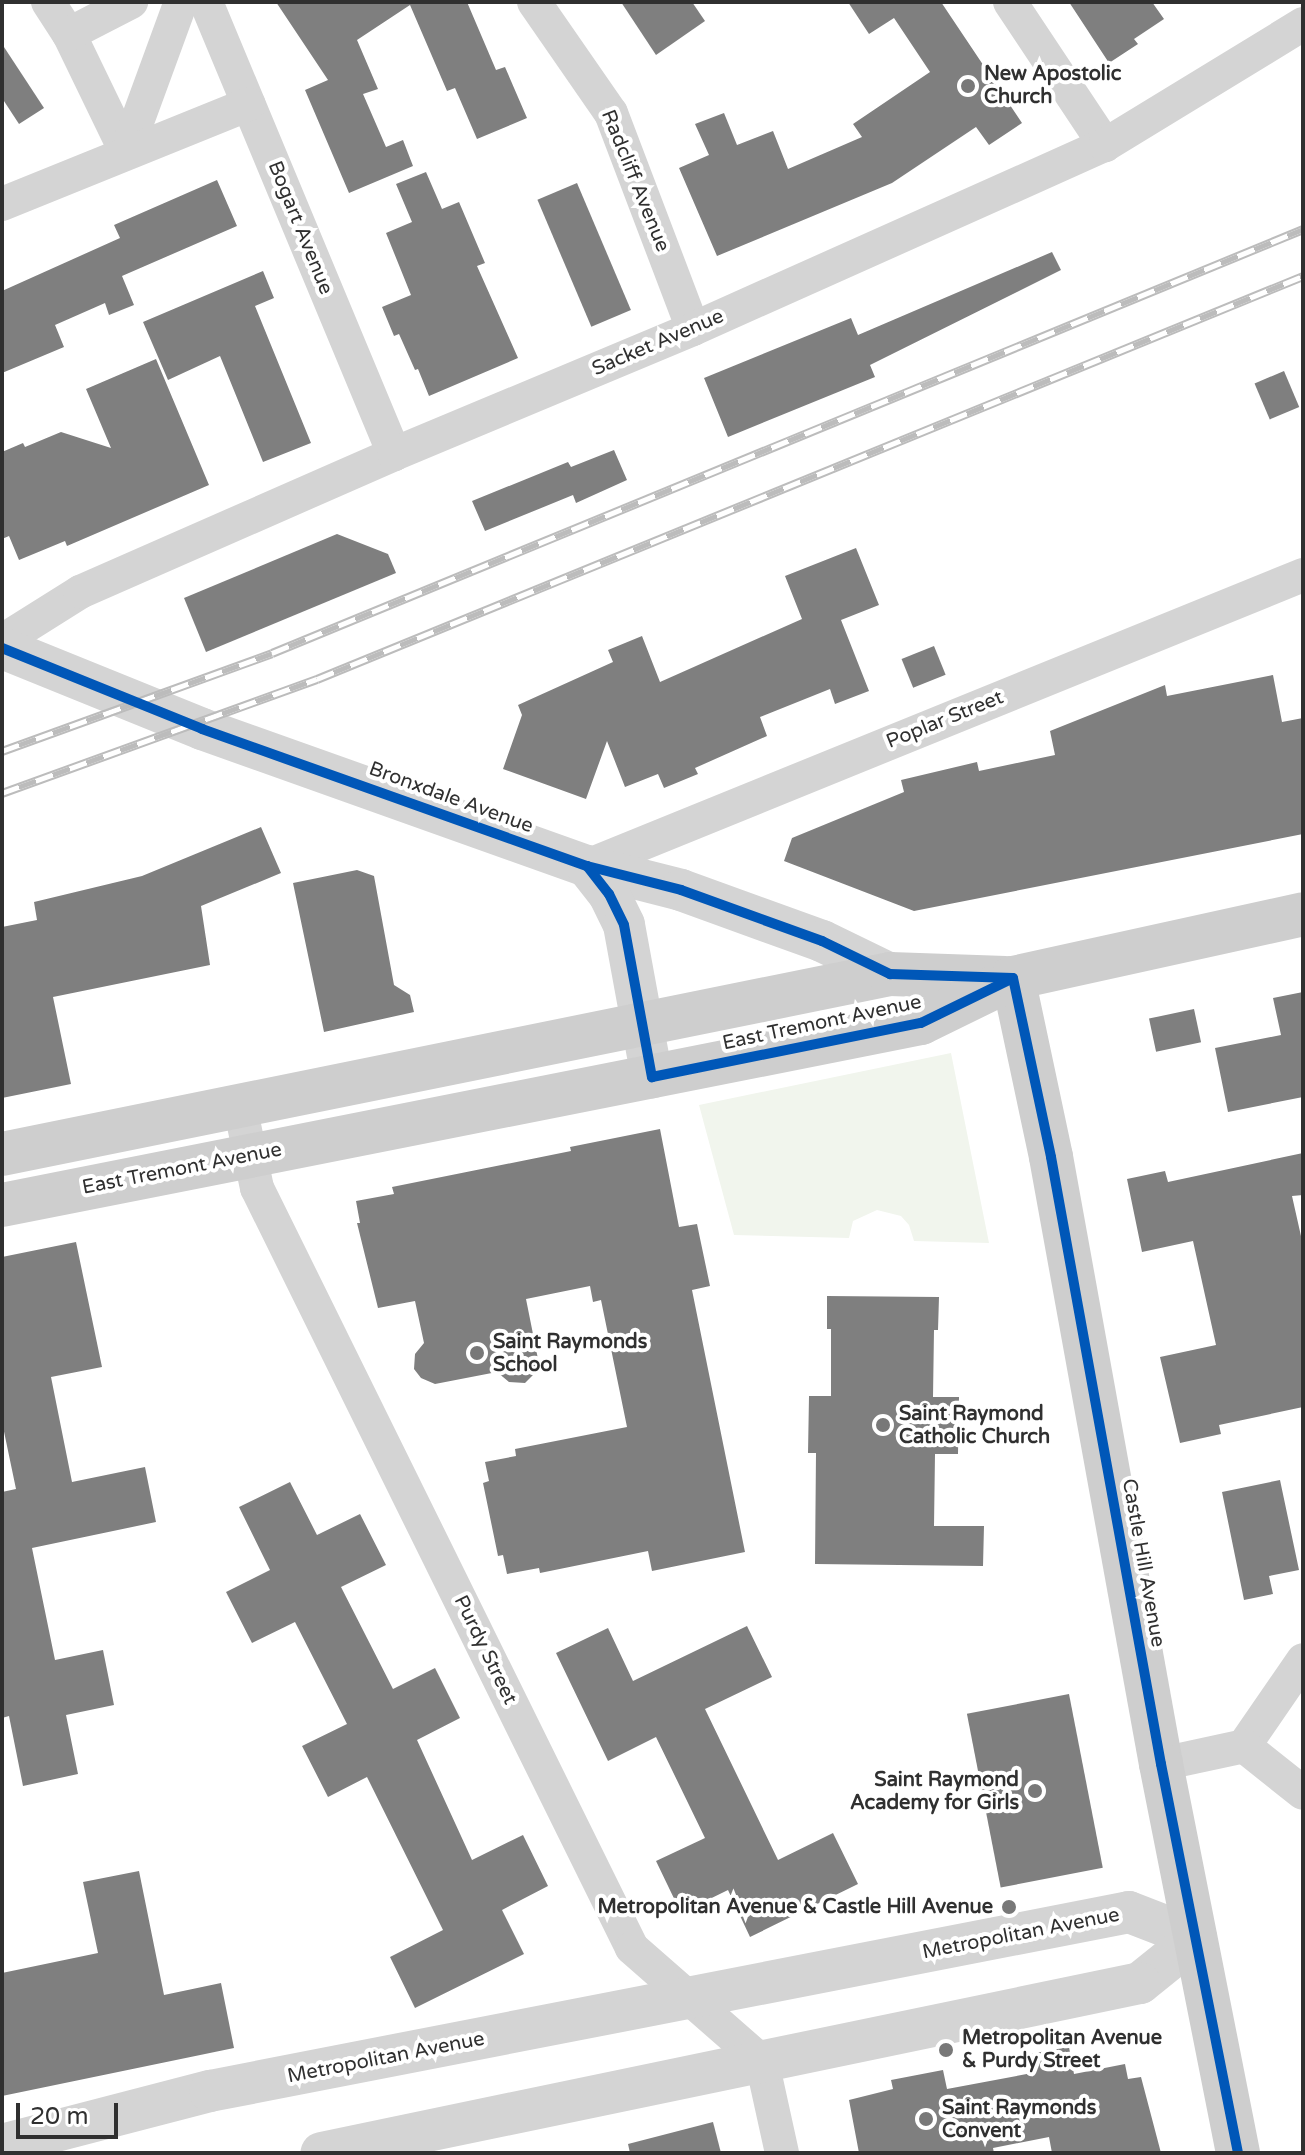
<!DOCTYPE html>
<style>
body{margin:0}
#map{position:relative;width:1305px;height:2155px;overflow:hidden;background:#fff;font-family:"Varela Round",sans-serif}
div>[style]{position:absolute}
[style*='--x']{left:calc(var(--x)*1px);top:calc(var(--y)*1px);width:calc(var(--w)*1px);rotate:calc(var(--a)*1deg)}
.green>*{inset:0;background:#f1f5ed}
.building>*{inset:0;background:#7f7f7f;transform-origin:0 0}
.minor>*{height:34px;margin:-17px;padding:0 17px;transform-origin:17px;border-radius:17px;background:#d4d4d4}
.tertiary>*{height:42px;margin:-21px;padding:0 21px;transform-origin:21px;border-radius:21px;background:#d4d4d4}
.secondary>*{height:44px;margin:-22px;padding:0 22px;transform-origin:22px;border-radius:22px;background:#cecece}
.rail>*{height:9px;margin-top:-4.5px;transform-origin:0;background:repeating-linear-gradient(90deg,#fff 0 18px,#bcbcbc 0 36px);box-sizing:border-box;border-block:2px solid #bcbcbc}
.cycleway>*{height:10px;margin:-5px;padding:0 5px;transform-origin:5px;border-radius:5px;background:#0057b8}
.dots>*{width:22px;height:22px;translate:-50% -50%;box-sizing:border-box;border:4px solid #fff;border-radius:50%}
span{translate:-50% -50%;white-space:nowrap;text-align:center;line-height:1.15;-webkit-text-stroke:8px #fff;paint-order:stroke}
.poi-label{font-size:20px;color:#303030;font-weight:700}
.left{translate:0 -50%;text-align:left}
.right{translate:-100% -50%;text-align:right}
.street-label{font-size:20px;color:#303030}
.frame{position:absolute;inset:0;border:4px solid #303030;pointer-events:none}
.scale{position:absolute;left:16px;top:2103px;width:102px;height:36px;box-sizing:border-box;border:4px solid #303030;border-top:0;padding-left:10px;font-size:24px;line-height:28px;white-space:nowrap;color:#303030;-webkit-text-stroke:6px #fff;paint-order:stroke}
</style>
<div id="map">
<div class="green">
<div style="clip-path:polygon(951px 1053px,989px 1243px,914px 1241px,909px 1225px,901px 1216px,877px 1210px,853px 1221px,849px 1238px,734px 1235px,699px 1105px)"></div>
</div>
<div class="building">
<div style="clip-path:polygon(276px 2px,467px 2px,496px 70px,505px 67px,527px 118px,477px 139px,455px 88px,447px 91px,410px 5px,357px 40px,378px 89px,363px 94px,386px 147px,403px 140px,413px 166px,349px 193px,305px 90px,328px 80px)"></div>
<div style="clip-path:polygon(621px 2px,692px 2px,705px 21px,656px 55px)"></div>
<div style="clip-path:polygon(848px 2px,941px 2px,1022px 123px,989px 145px,976px 127px,892px 183px,717px 256px,679px 168px,709px 155px,695px 124px,724px 113px,737px 145px,773px 131px,788px 169px,862px 137px,853px 124px,930px 72px,894px 18px,869px 34px)"></div>
<div style="clip-path:polygon(1069px 2px,1152px 2px,1164px 19px,1134px 39px,1138px 44px,1109px 63px)"></div>
<div style="clip-path:polygon(2px 44px,44px 108px,19px 124px,2px 98px)"></div>
<div style="clip-path:polygon(426px 172px,442px 209px,459px 202px,485px 263px,477px 266px,518px 358px,429px 396px,418px 369px,415px 370px,399px 334px,394px 336px,382px 307px,411px 295px,386px 233px,412px 222px,396px 184px)"></div>
<div style="clip-path:polygon(217px 180px,237px 226px,122px 276px,134px 305px,109px 315px,105px 303px,55px 325px,64px 347px,2px 373px,2px 291px,120px 238px,114px 225px)"></div>
<div style="left:577px;top:183px;width:138px;height:43px;rotate:67deg"></div>
<div style="clip-path:polygon(1052px 252px,1061px 270px,870px 365px,875px 377px,728px 437px,704px 378px,851px 318px,858px 335px)"></div>
<div style="clip-path:polygon(263px 271px,274px 298px,255px 306px,311px 443px,263px 462px,220px 356px,168px 380px,143px 322px)"></div>
<div style="clip-path:polygon(156px 359px,209px 485px,67px 546px,65px 541px,19px 560px,9px 536px,2px 539px,2px 452px,23px 443px,25px 447px,61px 432px,111px 448px,86px 389px)"></div>
<div style="left:1284px;top:371px;width:39px;height:32px;rotate:67deg"></div>
<div style="clip-path:polygon(614px 450px,627px 480px,576px 503px,573px 495px,485px 531px,472px 501px,568px 462px,571px 467px)"></div>
<div style="clip-path:polygon(337px 534px,388px 554px,396px 573px,206px 652px,184px 598px)"></div>
<div style="clip-path:polygon(856px 548px,879px 605px,841px 620px,869px 691px,835px 704px,830px 689px,760px 717px,767px 736px,695px 768px,698px 774px,664px 788px,658px 774px,625px 787px,607px 741px,586px 799px,503px 769px,522px 715px,518px 705px,613px 662px,608px 650px,642px 636px,660px 682px,802px 619px,785px 576px)"></div>
<div style="left:934px;top:646px;width:31px;height:35px;rotate:68deg"></div>
<div style="clip-path:polygon(1273px 675px,1282px 722px,1303px 718px,1303px 834px,914px 911px,784px 861px,792px 838px,904px 792px,901px 780px,977px 762px,979px 771px,1055px 755px,1050px 731px,1165px 685px,1167px 696px)"></div>
<div style="clip-path:polygon(261px 827px,281px 873px,201px 906px,210px 965px,53px 997px,71px 1084px,2px 1098px,2px 927px,37px 920px,34px 902px,142px 876px)"></div>
<div style="clip-path:polygon(357px 870px,374px 876px,394px 985px,410px 995px,414px 1012px,324px 1032px,293px 883px)"></div>
<div style="clip-path:polygon(1303px 992px,1303px 1097px,1228px 1112px,1215px 1048px,1281px 1035px,1273px 998px)"></div>
<div style="left:1194px;top:1009px;width:34px;height:46px;rotate:78deg"></div>
<div style="clip-path:polygon(660px 1129px,679px 1227px,697px 1224px,710px 1286px,692px 1290px,745px 1552px,652px 1571px,648px 1551px,540px 1573px,539px 1568px,507px 1574px,503px 1555px,498px 1556px,483px 1483px,489px 1481px,485px 1462px,516px 1456px,515px 1449px,627px 1427px,601px 1300px,593px 1302px,590px 1286px,526px 1299px,538px 1359px,533px 1375px,525px 1383px,509px 1382px,497px 1372px,435px 1384px,421px 1378px,414px 1369px,415px 1354px,424px 1343px,415px 1301px,378px 1308px,357px 1223px,360px 1223px,356px 1201px,394px 1194px,392px 1187px,571px 1151px,570px 1147px)"></div>
<div style="clip-path:polygon(1303px 1153px,1303px 1195px,1292px 1196px,1303px 1245px,1303px 1407px,1219px 1425px,1221px 1434px,1180px 1443px,1160px 1357px,1216px 1345px,1193px 1241px,1142px 1252px,1127px 1179px,1165px 1171px,1168px 1182px)"></div>
<div style="clip-path:polygon(76px 1242px,102px 1367px,51px 1377px,72px 1482px,145px 1467px,156px 1522px,32px 1548px,55px 1660px,103px 1650px,114px 1705px,66px 1715px,78px 1774px,23px 1786px,9px 1716px,2px 1718px,2px 1492px,16px 1489px,2px 1422px,2px 1257px)"></div>
<div style="clip-path:polygon(827px 1296px,939px 1297px,938px 1330px,934px 1330px,933px 1397px,959px 1397px,958px 1454px,935px 1454px,934px 1526px,984px 1526px,983px 1566px,815px 1564px,816px 1453px,808px 1453px,809px 1396px,831px 1396px,831px 1329px,827px 1329px)"></div>
<div style="clip-path:polygon(1280px 1480px,1299px 1570px,1269px 1576px,1273px 1594px,1244px 1600px,1222px 1492px)"></div>
<div style="clip-path:polygon(290px 1482px,317px 1535px,360px 1514px,386px 1565px,341px 1587px,393px 1689px,435px 1668px,460px 1718px,417px 1740px,472px 1860px,523px 1835px,548px 1886px,502px 1910px,524px 1954px,415px 2008px,390px 1957px,443px 1930px,367px 1777px,328px 1797px,302px 1746px,347px 1724px,295px 1622px,252px 1643px,226px 1592px,270px 1570px,239px 1507px)"></div>
<div style="clip-path:polygon(747px 1626px,772px 1677px,705px 1709px,778px 1860px,833px 1833px,858px 1884px,750px 1937px,728px 1890px,681px 1913px,656px 1861px,705px 1838px,656px 1737px,608px 1761px,556px 1653px,608px 1628px,633px 1681px)"></div>
<div style="left:1069px;top:1694px;width:177px;height:104px;rotate:79deg"></div>
<div style="clip-path:polygon(139px 1871px,164px 1995px,221px 1983px,234px 2048px,2px 2096px,2px 1973px,98px 1953px,83px 1882px)"></div>
<div style="clip-path:polygon(1069px 2047px,1074px 2074px,1125px 2064px,1128px 2079px,1141px 2077px,1161px 2153px,1052px 2153px,1049px 2137px,993px 2148px,994px 2153px,859px 2153px,849px 2100px,893px 2089px,891px 2080px,943px 2070px,947px 2089px,1032px 2073px,1029px 2054px)"></div>
<div style="clip-path:polygon(713px 2122px,721px 2153px,630px 2153px,628px 2144px)"></div>
</div>
<div class="minor">
<div style="--x:48;--y:2;--w:38;--a:57"></div>
<div style="--x:69;--y:34;--w:131;--a:64.2"></div>
<div style="--x:206;--y:2;--w:490;--a:67.4"></div>
<div style="--x:534;--y:2;--w:135;--a:55.3"></div>
<div style="--x:611;--y:113;--w:231;--a:69.2"></div>
<div style="--x:1010;--y:2;--w:172;--a:56.4"></div>
<div style="--x:69;--y:34;--w:70;--a:-27.3"></div>
<div style="--x:126;--y:152;--w:160;--a:-69.9"></div>
<div style="--x:2;--y:204;--w:266;--a:-22"></div>
<div style="--x:2;--y:641;--w:92;--a:-32.1"></div>
<div style="--x:80;--y:592;--w:343;--a:-23.7"></div>
<div style="--x:394;--y:454;--w:324;--a:-22.7"></div>
<div style="--x:693;--y:329;--w:451;--a:-24.1"></div>
<div style="--x:1105;--y:145;--w:232;--a:-31.4"></div>
<div style="--x:587;--y:866;--w:773;--a:-22.12"></div>
<div style="--x:240;--y:1106;--w:84;--a:78.3"></div>
<div style="--x:257;--y:1188;--w:847;--a:63.74"></div>
<div style="--x:632;--y:1948;--w:173;--a:41.2"></div>
<div style="--x:762;--y:2062;--w:93;--a:77.6"></div>
<div style="--x:1244;--y:1746;--w:104;--a:-55.5"></div>
<div style="--x:1244;--y:1746;--w:75;--a:38.5"></div>
<div style="--x:1161;--y:1764;--w:85;--a:-12.2"></div>
</div>
<div class="tertiary">
<div style="--x:2;--y:648;--w:216;--a:22"></div>
<div style="--x:202;--y:729;--w:409;--a:19.6"></div>
<div style="--x:587;--y:866;--w:97;--a:14.3"></div>
<div style="--x:681;--y:890;--w:150;--a:19.9"></div>
<div style="--x:822;--y:941;--w:76;--a:25.9"></div>
<div style="--x:587;--y:866;--w:36;--a:52"></div>
<div style="--x:609;--y:894;--w:34;--a:64"></div>
<div style="--x:624;--y:925;--w:155;--a:79.6"></div>
<div style="--x:2;--y:2145;--w:215;--a:-14.6"></div>
<div style="--x:210;--y:2091;--w:936;--a:-11.02"></div>
<div style="--x:1129;--y:1912;--w:72;--a:21.2"></div>
<div style="--x:1196;--y:1938;--w:72;--a:141.2"></div>
<div style="--x:1140;--y:1983;--w:836;--a:168.27"></div>
</div>
<div class="secondary">
<div style="--x:1013;--y:978;--w:183;--a:78"></div>
<div style="--x:1051;--y:1157;--w:617;--a:79.73"></div>
<div style="--x:1161;--y:1764;--w:397;--a:78.8"></div>
<div style="--x:2;--y:1154;--w:906;--a:-11.46"></div>
<div style="--x:890;--y:974;--w:115;--a:2"></div>
<div style="--x:2;--y:1205;--w:937;--a:-11.2"></div>
<div style="--x:921;--y:1023;--w:102;--a:-26.1"></div>
<div style="--x:1013;--y:978;--w:297;--a:-12.4"></div>
</div>
<div class="rail">
<div style="--x:2;--y:751;--w:287;--a:-19.9"></div>
<div style="--x:272;--y:653;--w:1115;--a:-22.35"></div>
<div style="--x:2;--y:793;--w:335;--a:-19.9"></div>
<div style="--x:317;--y:679;--w:1065;--a:-22.23"></div>
</div>
<div class="cycleway">
<div style="--x:2;--y:648;--w:216;--a:22"></div>
<div style="--x:202;--y:729;--w:409;--a:19.6"></div>
<div style="--x:587;--y:866;--w:97;--a:14.3"></div>
<div style="--x:681;--y:890;--w:150;--a:19.9"></div>
<div style="--x:822;--y:941;--w:76;--a:25.9"></div>
<div style="--x:890;--y:974;--w:123;--a:1.9"></div>
<div style="--x:587;--y:866;--w:36;--a:52"></div>
<div style="--x:609;--y:894;--w:34;--a:64"></div>
<div style="--x:624;--y:925;--w:155;--a:79.6"></div>
<div style="--x:652;--y:1077;--w:274;--a:-11.4"></div>
<div style="--x:921;--y:1023;--w:98;--a:-26"></div>
<div style="--x:1013;--y:978;--w:183;--a:78"></div>
<div style="--x:1051;--y:1157;--w:617;--a:79.73"></div>
<div style="--x:1161;--y:1764;--w:397;--a:78.8"></div>
</div>
<div class="dots">
<div style="left:968px;top:86px;background:#787878"></div>
<div style="left:477px;top:1353px;background:#787878"></div>
<div style="left:883px;top:1425px;background:#787878"></div>
<div style="left:1035px;top:1791px;background:#787878"></div>
<div style="left:1009px;top:1907px;background:#787878"></div>
<div style="left:946px;top:2050px;background:#787878"></div>
<div style="left:926px;top:2119px;background:#787878"></div>
</div>
<div class="poi-label">
<span class="left" style="left:984px;top:86px">New Apostolic<br>Church</span>
<span class="left" style="left:493px;top:1354px">Saint Raymonds<br>School</span>
<span class="left" style="left:899px;top:1426px">Saint Raymond<br>Catholic Church</span>
<span class="right" style="left:1019px;top:1792px">Saint Raymond<br>Academy for Girls</span>
<span class="right" style="left:993px;top:1907px">Metropolitan Avenue &amp; Castle Hill Avenue</span>
<span class="left" style="left:962px;top:2050px">Metropolitan Avenue<br>&amp; Purdy Street</span>
<span class="left" style="left:942px;top:2120px">Saint Raymonds<br>Convent</span>
</div>
<div class="street-label">
<span style="left:635px;top:181px;rotate:68deg">Radcliff Avenue</span>
<span style="left:300px;top:228px;rotate:68deg">Bogart Avenue</span>
<span style="left:658px;top:343px;rotate:-23deg">Sacket Avenue</span>
<span style="left:945px;top:720px;rotate:-22deg">Poplar Street</span>
<span style="left:451px;top:798px;rotate:20deg">Bronxdale Avenue</span>
<span style="left:822px;top:1023px;rotate:-12deg">East Tremont Avenue</span>
<span style="left:182px;top:1169px;rotate:-11deg">East Tremont Avenue</span>
<span style="left:1143px;top:1563px;rotate:80deg">Castle Hill Avenue</span>
<span style="left:485px;top:1650px;rotate:64deg">Purdy Street</span>
<span style="left:1021px;top:1934px;rotate:-11deg">Metropolitan Avenue</span>
<span style="left:386px;top:2058px;rotate:-11deg">Metropolitan Avenue</span>
</div>
<div class="frame"></div>
<div class="scale">20 m</div>
</div>
